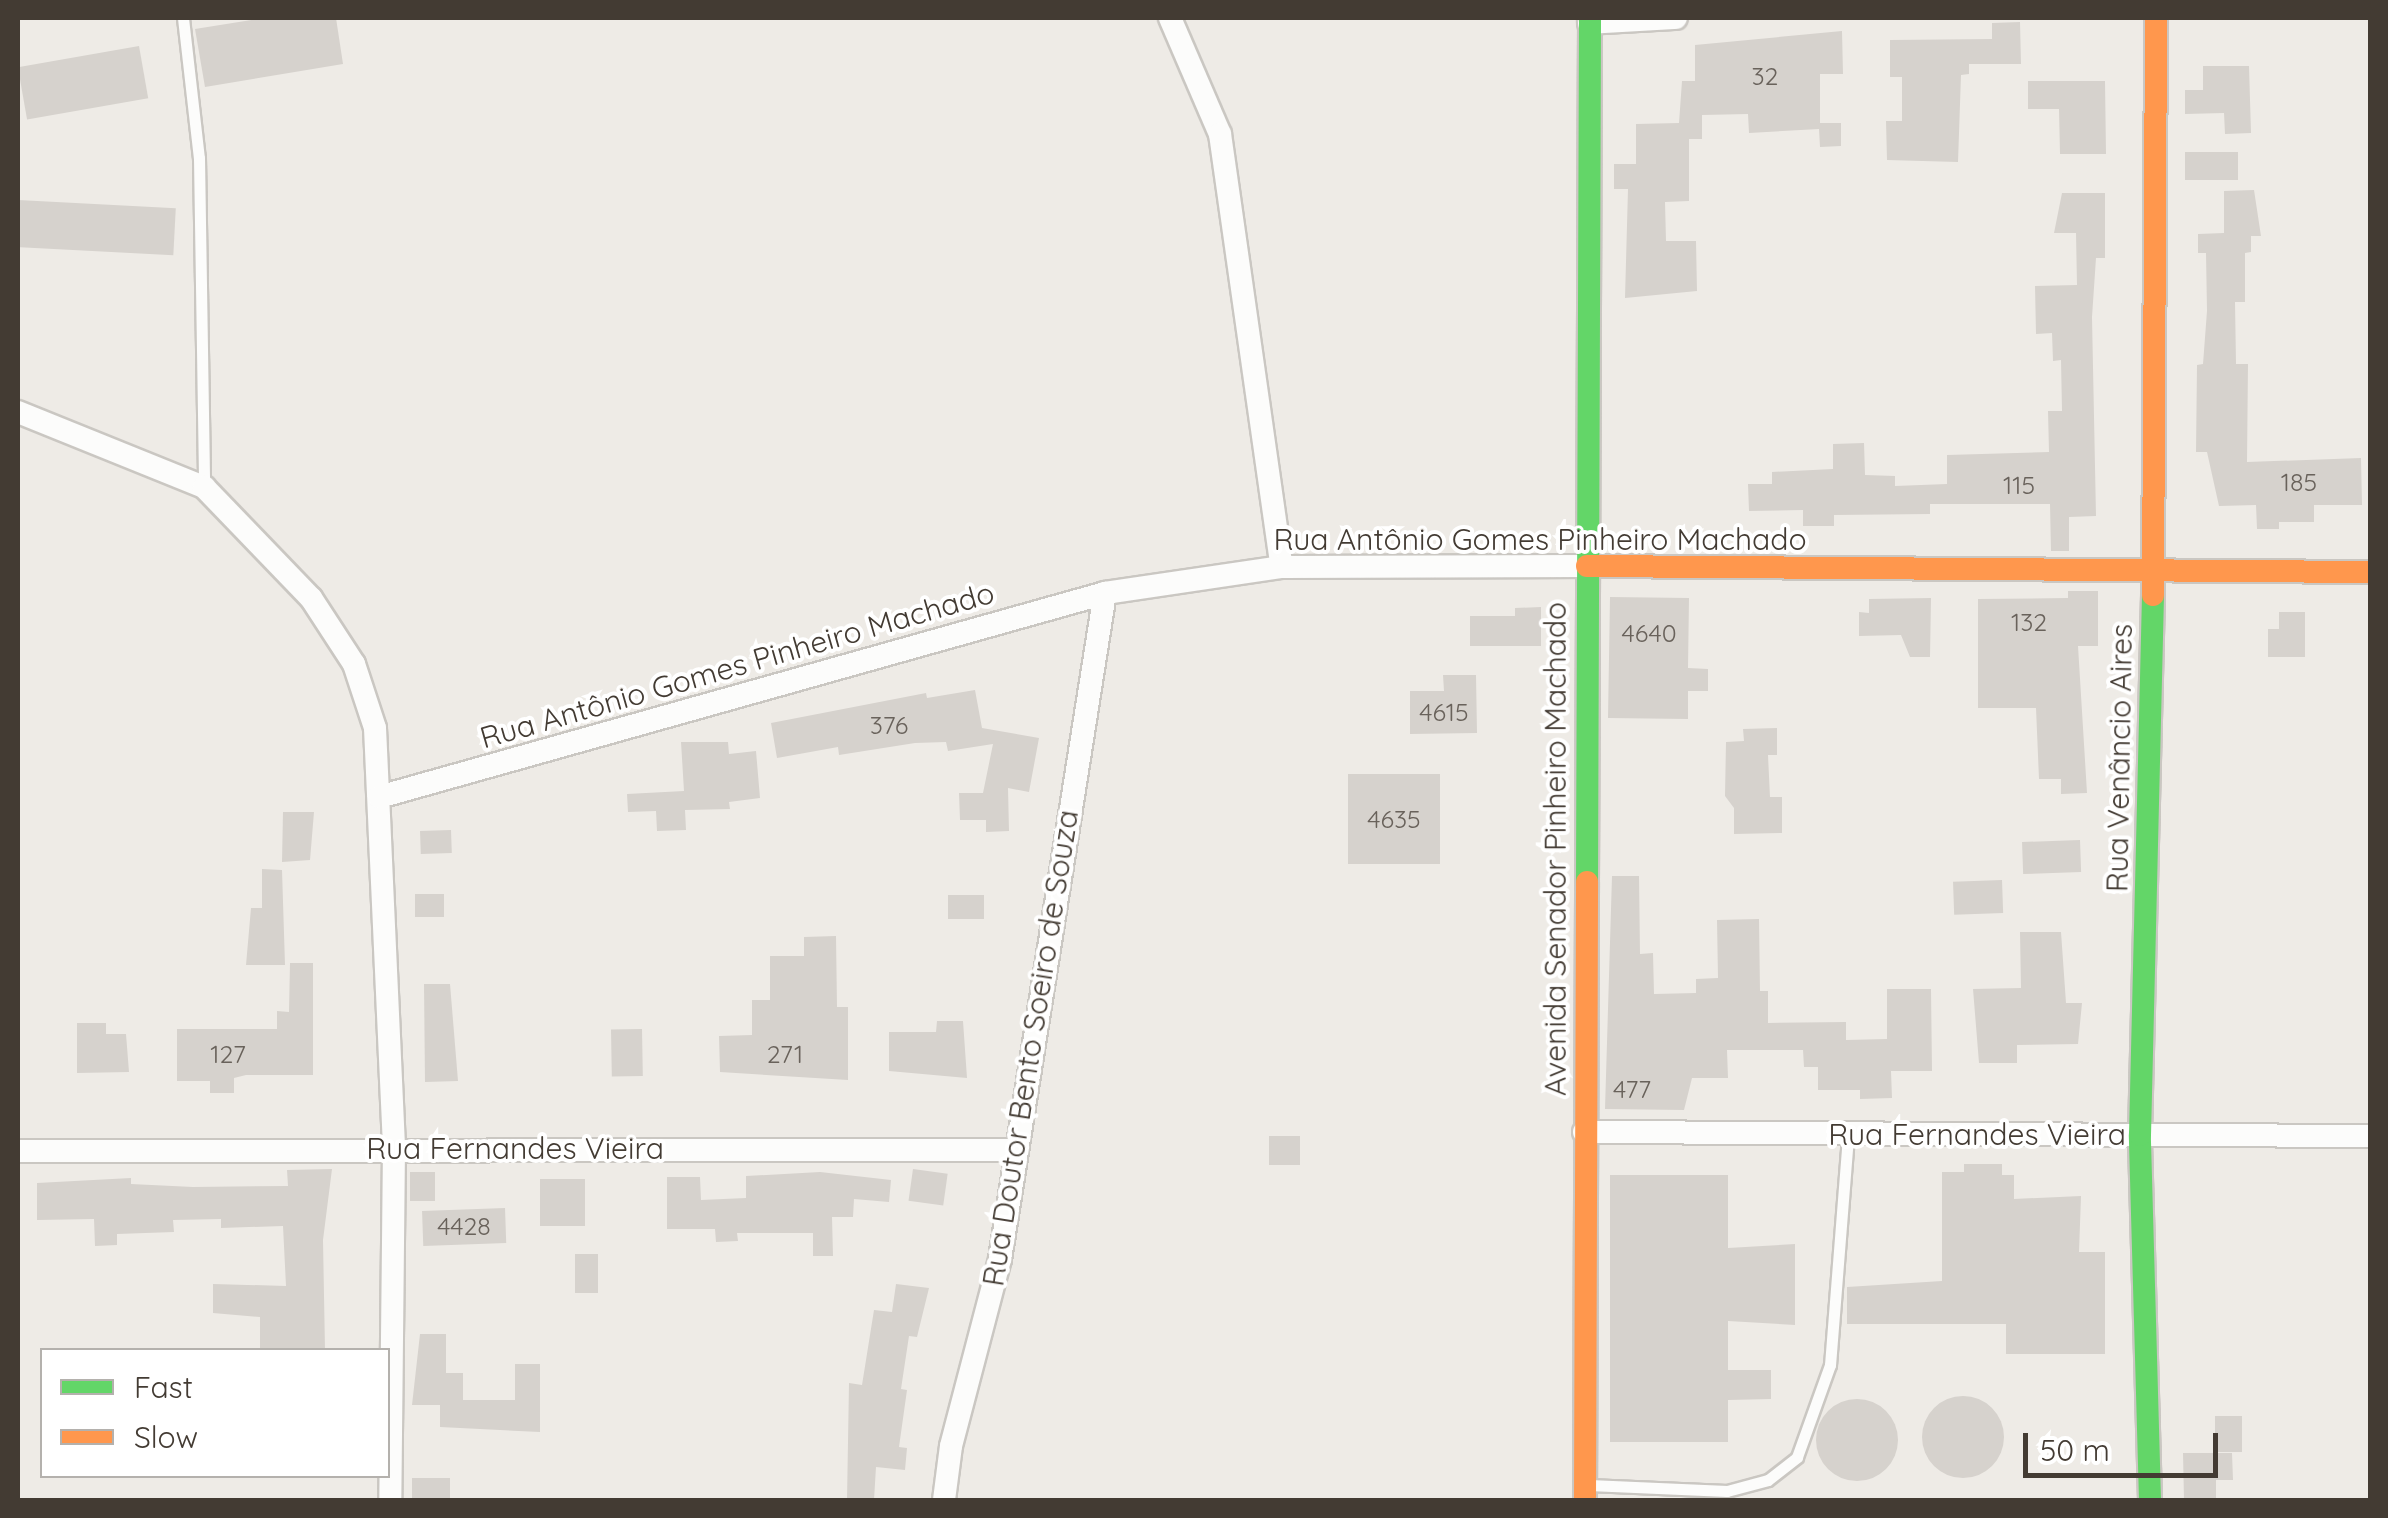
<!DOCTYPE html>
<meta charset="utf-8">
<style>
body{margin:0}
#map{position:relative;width:2388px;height:1518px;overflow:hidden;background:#eeebe6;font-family:Quicksand,sans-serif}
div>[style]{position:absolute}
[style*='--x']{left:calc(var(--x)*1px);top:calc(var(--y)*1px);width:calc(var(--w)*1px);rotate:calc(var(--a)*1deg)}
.building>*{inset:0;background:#d6d2cd;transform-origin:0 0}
.round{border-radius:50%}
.roads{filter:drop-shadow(2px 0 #cac7c2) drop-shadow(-2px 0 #cac7c2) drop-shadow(0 2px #cac7c2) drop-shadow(0 -2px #cac7c2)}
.lane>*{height:11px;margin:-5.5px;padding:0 5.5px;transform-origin:5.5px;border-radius:5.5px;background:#fcfcfb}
.street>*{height:22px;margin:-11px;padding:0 11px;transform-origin:11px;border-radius:11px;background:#fcfcfb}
.fast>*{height:22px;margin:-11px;padding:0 11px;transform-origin:11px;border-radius:11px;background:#63d668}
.slow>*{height:22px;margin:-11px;padding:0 11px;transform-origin:11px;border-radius:11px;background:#ff974d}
span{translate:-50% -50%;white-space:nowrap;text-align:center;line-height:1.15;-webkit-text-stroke:8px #fff;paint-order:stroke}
.number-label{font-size:25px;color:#69625b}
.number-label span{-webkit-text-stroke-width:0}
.street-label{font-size:30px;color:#433b33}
.frame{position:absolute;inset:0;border:20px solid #433b33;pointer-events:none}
.legend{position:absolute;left:40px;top:1348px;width:350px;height:130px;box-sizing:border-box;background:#fff;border:2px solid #b4b1ad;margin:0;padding:12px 18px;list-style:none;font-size:30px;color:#433b33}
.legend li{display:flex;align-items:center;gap:20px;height:50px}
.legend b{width:50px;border:2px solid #b4b1ad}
.scale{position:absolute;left:2023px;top:1433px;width:195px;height:45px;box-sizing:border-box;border:5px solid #433b33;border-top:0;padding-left:12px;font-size:30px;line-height:35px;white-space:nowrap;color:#433b33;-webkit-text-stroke:8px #fff;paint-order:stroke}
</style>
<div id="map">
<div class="building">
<div style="clip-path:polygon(263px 18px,336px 18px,343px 64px,205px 87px,195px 29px)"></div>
<div style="clip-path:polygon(2020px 22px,2021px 64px,1969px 64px,1969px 74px,1961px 75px,1958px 162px,1887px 160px,1886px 121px,1902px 121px,1902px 77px,1890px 77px,1890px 40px,1992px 39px,1992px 23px)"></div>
<div style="clip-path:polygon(1842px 31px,1843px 74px,1820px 74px,1820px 123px,1841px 123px,1841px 146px,1820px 147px,1819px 129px,1749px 133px,1748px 114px,1702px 115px,1702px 139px,1689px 139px,1689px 201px,1665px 202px,1666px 241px,1696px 241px,1697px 291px,1625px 298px,1628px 189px,1614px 189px,1614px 164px,1636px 164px,1636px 124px,1679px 123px,1682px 81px,1695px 81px,1695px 45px)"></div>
<div style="left:139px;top:46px;width:53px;height:123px;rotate:80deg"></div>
<div style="clip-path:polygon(2203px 66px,2249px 66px,2251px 133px,2225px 134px,2224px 113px,2185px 114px,2185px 90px,2203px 90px)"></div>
<div style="clip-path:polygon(2028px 81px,2105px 81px,2106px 154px,2060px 154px,2059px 109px,2028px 109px)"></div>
<div style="left:2238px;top:152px;width:28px;height:53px;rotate:90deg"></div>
<div style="clip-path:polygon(2254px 190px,2261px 236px,2251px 236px,2251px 252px,2245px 253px,2245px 302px,2235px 302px,2236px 364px,2248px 364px,2247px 462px,2361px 458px,2362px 505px,2314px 505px,2314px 522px,2279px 522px,2279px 529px,2257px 529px,2256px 505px,2219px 506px,2207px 452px,2196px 452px,2197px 365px,2203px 364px,2207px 311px,2206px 253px,2198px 253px,2198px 234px,2224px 233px,2224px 191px)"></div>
<div style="clip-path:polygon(2062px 193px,2105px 193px,2105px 258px,2096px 258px,2092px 317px,2096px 516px,2069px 517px,2069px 551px,2051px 551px,2050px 504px,1930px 504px,1930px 514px,1834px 515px,1834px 526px,1803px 526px,1803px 510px,1749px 511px,1748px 484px,1772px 484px,1772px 472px,1833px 469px,1833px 444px,1864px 443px,1865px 475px,1895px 476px,1895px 486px,1947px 484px,1947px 455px,2049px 452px,2048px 411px,2062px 411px,2061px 360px,2053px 361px,2052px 333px,2036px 334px,2035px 286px,2077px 285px,2076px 233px,2054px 233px)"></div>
<div style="left:18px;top:200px;width:158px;height:47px;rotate:3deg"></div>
<div style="clip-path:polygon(2068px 591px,2098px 591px,2098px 646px,2078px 646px,2087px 793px,2061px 794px,2061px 779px,2039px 779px,2036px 708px,1978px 708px,1978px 599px,2068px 598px)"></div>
<div style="clip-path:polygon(1610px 597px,1689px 598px,1688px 668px,1708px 669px,1708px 691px,1688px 691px,1688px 719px,1608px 718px)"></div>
<div style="clip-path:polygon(1931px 598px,1930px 657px,1910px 657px,1901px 635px,1859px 636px,1859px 612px,1869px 613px,1869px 599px)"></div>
<div style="clip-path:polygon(1541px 607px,1541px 646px,1470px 646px,1470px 616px,1515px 616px,1515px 608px)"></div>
<div style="clip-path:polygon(2279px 612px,2305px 612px,2305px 657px,2268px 657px,2268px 629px,2279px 629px)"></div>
<div style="clip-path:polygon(1443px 675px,1476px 675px,1477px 733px,1410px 734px,1410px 691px,1444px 691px)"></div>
<div style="clip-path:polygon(975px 690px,982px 728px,1039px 738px,1029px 792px,1008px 788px,1009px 831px,986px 832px,986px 820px,960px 820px,959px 793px,983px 793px,993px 744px,948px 751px,946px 742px,915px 743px,839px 755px,838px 747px,777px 758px,771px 723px,926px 693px,927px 698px)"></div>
<div style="clip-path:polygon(1777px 728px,1777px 755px,1768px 755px,1770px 797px,1782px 797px,1782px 833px,1734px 834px,1734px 808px,1725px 796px,1726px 742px,1744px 741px,1743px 729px)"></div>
<div style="clip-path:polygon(681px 742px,728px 742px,729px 754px,756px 751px,760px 798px,729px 802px,730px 809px,685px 810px,686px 830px,657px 831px,656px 811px,628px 812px,627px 794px,684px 791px)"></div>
<div style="left:1348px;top:774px;width:92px;height:90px"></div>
<div style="clip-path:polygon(283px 812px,314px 812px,310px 860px,282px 862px)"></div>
<div style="left:451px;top:830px;width:23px;height:31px;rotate:88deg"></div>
<div style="left:2080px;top:840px;width:32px;height:58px;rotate:88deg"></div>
<div style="clip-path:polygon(262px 869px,282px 870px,285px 965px,246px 965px,251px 908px,262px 908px)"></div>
<div style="clip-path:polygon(1612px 876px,1639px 876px,1640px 954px,1653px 953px,1654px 994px,1696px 993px,1696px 979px,1718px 978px,1717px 920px,1759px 919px,1760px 991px,1768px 991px,1768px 1023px,1846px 1022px,1846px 1040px,1887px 1039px,1887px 989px,1931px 989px,1932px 1071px,1891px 1071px,1892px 1098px,1860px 1099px,1860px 1090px,1818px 1090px,1818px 1067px,1804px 1067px,1803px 1050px,1727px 1050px,1728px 1078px,1692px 1078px,1684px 1110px,1605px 1109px)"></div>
<div style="left:2002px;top:880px;width:33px;height:49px;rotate:88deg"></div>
<div style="left:415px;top:894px;width:29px;height:23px"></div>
<div style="left:984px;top:895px;width:24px;height:36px;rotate:90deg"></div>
<div style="clip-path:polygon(2020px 932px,2061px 932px,2066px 1003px,2082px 1003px,2078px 1044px,2017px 1045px,2017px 1063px,1979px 1063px,1973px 989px,2021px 988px)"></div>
<div style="clip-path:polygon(836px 936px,837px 1007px,848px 1007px,848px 1080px,720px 1072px,719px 1036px,752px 1035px,752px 1000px,770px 1000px,770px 956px,804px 956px,804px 937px)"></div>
<div style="clip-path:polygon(290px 963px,313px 963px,313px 1075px,246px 1075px,234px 1078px,234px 1093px,210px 1093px,210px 1081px,177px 1081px,177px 1029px,277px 1029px,277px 1011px,289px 1012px)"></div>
<div style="clip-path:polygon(424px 984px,450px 984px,458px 1081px,425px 1082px)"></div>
<div style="clip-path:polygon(937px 1021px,963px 1021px,967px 1078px,889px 1071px,889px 1032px,936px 1032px)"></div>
<div style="clip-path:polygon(77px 1023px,106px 1023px,106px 1034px,126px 1034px,129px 1072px,77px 1073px)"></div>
<div style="left:642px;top:1029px;width:47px;height:31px;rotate:89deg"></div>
<div style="left:1269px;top:1136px;width:31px;height:29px"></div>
<div style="clip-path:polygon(1964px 1164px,2002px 1164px,2002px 1175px,2014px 1175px,2014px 1199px,2081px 1196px,2079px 1252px,2105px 1252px,2105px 1354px,2006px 1354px,2006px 1324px,1847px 1324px,1847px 1287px,1942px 1281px,1942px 1172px,1964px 1172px)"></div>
<div style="clip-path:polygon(332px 1169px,323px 1240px,325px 1350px,260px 1350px,260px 1317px,213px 1313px,213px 1284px,286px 1286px,283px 1226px,221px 1228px,221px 1219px,173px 1220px,174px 1232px,117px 1234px,117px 1245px,95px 1246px,94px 1219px,37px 1220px,37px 1183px,131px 1178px,131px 1184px,193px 1187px,288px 1186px,287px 1170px)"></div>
<div style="left:913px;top:1169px;width:35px;height:32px;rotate:8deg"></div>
<div style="left:410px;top:1172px;width:25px;height:29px"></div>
<div style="clip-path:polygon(820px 1172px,891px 1180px,889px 1202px,854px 1199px,853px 1217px,832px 1217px,833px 1256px,813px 1256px,813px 1233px,737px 1233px,738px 1241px,716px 1242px,715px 1229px,667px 1229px,667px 1177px,700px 1177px,701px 1200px,746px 1198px,746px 1176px)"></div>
<div style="clip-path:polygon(1610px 1175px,1728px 1175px,1728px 1248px,1795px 1244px,1795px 1325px,1728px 1321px,1728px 1370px,1771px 1370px,1771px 1399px,1728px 1400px,1728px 1442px,1610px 1442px)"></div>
<div style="left:585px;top:1179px;width:47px;height:45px;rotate:90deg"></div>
<div style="left:505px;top:1208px;width:35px;height:83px;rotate:88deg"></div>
<div style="left:575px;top:1254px;width:23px;height:39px"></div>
<div style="clip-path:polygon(896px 1284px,929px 1288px,917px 1337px,909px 1336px,901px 1389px,907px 1390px,899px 1447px,907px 1448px,905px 1470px,876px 1467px,874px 1500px,847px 1500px,849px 1383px,862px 1385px,874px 1310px,892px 1312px)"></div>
<div style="clip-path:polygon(420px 1334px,446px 1334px,446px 1373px,463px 1373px,463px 1400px,515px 1400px,515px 1364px,540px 1364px,540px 1432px,440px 1427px,440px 1405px,412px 1405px)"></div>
<div class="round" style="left:1922px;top:1396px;width:82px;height:82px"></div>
<div class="round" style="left:1816px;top:1399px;width:82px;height:82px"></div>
<div style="left:2215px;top:1416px;width:27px;height:36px"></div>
<div style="clip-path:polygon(2183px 1453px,2232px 1453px,2233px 1480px,2216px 1480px,2216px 1500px,2184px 1500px)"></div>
<div style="left:450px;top:1478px;width:22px;height:38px;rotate:90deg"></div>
</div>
<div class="roads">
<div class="lane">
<div style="--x:183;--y:18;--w:141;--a:83.5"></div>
<div style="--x:199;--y:158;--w:329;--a:89.1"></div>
<div style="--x:1589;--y:1485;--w:138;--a:2.5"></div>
<div style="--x:1727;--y:1491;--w:42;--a:-15"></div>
<div style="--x:1768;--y:1480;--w:37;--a:-38"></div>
<div style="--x:1797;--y:1457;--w:98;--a:-70.3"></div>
<div style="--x:1830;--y:1365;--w:232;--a:-85.5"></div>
</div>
<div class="street">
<div style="--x:1170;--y:18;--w:126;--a:66.7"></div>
<div style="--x:1220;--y:134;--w:437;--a:81.9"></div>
<div style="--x:1589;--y:23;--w:87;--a:-3.3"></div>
<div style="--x:18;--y:412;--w:201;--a:22"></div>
<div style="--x:204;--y:487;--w:154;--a:46.1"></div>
<div style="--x:311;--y:598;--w:79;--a:56.9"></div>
<div style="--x:354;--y:664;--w:67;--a:71.8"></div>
<div style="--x:375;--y:728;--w:419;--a:87.4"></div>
<div style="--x:394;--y:1147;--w:353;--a:90.6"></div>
<div style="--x:379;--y:797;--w:754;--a:-15.69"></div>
<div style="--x:1105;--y:593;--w:179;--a:-8.4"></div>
<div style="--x:1282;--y:567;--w:305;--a:-0.2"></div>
<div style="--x:1584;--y:1132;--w:786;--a:0.29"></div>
<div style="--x:18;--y:1151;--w:995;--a:-0.06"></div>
<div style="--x:944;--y:1500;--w:54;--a:-82.6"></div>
<div style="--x:951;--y:1446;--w:193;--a:-75.3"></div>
<div style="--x:1000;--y:1259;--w:674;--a:-81.04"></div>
</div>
<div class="fast">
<div style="--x:1587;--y:882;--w:864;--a:-89.8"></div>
<div style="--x:2150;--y:1500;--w:365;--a:-91.6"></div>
<div style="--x:2140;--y:1135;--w:540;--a:-88.62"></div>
</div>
<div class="slow">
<div style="--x:1587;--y:566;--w:783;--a:0.44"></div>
<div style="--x:2153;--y:595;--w:577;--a:-89.7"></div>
<div style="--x:1585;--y:1500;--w:618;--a:-89.81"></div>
</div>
</div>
<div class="number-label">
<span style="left:1765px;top:76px">32</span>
<span style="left:2299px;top:482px">185</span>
<span style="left:2019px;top:485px">115</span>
<span style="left:2029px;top:622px">132</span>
<span style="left:1649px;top:633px">4640</span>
<span style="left:1444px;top:712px">4615</span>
<span style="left:889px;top:725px">376</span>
<span style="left:1394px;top:819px">4635</span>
<span style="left:228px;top:1054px">127</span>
<span style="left:785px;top:1054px">271</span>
<span style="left:1632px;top:1089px">477</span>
<span style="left:464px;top:1226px">4428</span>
</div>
<div class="street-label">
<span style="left:1540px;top:539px">Rua Antônio Gomes Pinheiro Machado</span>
<span style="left:737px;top:665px;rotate:-16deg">Rua Antônio Gomes Pinheiro Machado</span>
<span style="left:2119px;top:758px;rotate:-89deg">Rua Venâncio Aires</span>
<span style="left:1555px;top:849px;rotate:-90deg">Avenida Senador Pinheiro Machado</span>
<span style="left:1030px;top:1048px;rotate:-81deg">Rua Doutor Bento Soeiro de Souza</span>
<span style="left:1977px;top:1134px">Rua Fernandes Vieira</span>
<span style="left:515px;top:1148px">Rua Fernandes Vieira</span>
</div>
<div class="frame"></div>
<ul class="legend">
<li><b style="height:12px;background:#63d668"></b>Fast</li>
<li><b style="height:12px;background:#ff974d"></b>Slow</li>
</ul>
<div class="scale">50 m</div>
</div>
